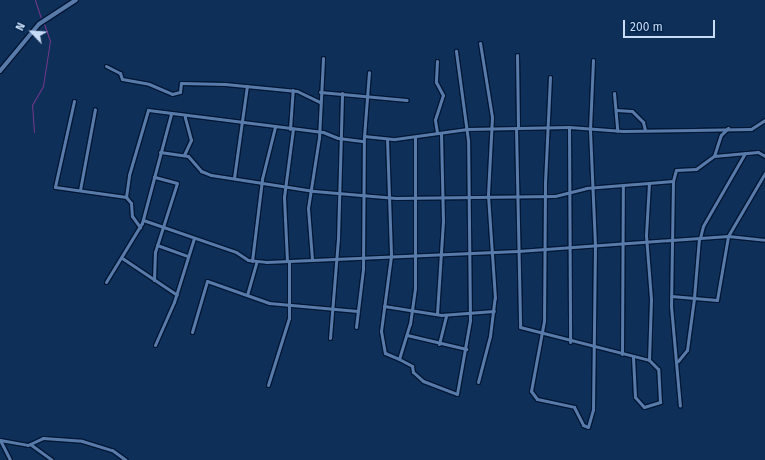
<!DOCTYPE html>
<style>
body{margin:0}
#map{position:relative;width:765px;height:460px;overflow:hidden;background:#0e2f58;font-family:"Fira Sans",sans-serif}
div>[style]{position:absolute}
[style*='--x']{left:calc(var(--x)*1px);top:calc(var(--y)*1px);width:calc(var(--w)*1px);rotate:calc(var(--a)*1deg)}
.stream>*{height:1px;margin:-0.5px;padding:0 0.5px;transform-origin:0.5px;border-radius:0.5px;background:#76398d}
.roads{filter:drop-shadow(1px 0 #011735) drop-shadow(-1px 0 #011735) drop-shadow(0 1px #011735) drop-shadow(0 -1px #011735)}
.minor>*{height:3px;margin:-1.5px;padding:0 1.5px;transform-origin:1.5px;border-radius:1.5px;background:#587baa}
.tertiary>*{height:4px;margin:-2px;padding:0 2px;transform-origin:2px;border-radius:2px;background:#587baa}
span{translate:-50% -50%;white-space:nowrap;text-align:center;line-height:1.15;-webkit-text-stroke:4px #03254d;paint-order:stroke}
.north{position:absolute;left:12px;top:12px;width:40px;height:40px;-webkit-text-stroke:3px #03254d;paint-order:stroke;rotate:295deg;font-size:11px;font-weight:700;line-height:16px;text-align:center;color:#c9dcf6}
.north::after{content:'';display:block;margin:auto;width:14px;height:18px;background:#c9dcf6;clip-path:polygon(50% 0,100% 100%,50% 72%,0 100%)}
.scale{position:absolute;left:623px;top:20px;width:92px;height:18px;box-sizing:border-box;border:2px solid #c9dcf6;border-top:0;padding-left:5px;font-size:12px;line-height:14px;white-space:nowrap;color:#c9dcf6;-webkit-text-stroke:3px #03254d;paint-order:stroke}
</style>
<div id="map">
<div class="stream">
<div style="--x:35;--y:0;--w:22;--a:72"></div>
<div style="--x:34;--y:132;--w:27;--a:-94"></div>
<div style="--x:32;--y:105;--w:22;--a:-60"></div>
<div style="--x:43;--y:86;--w:46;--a:-81.2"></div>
<div style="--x:50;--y:41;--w:18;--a:-109"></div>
</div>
<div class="roads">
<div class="minor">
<div style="--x:517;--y:55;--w:73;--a:89.2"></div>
<div style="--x:437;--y:61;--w:21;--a:93"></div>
<div style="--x:436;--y:82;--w:15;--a:62"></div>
<div style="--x:443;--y:95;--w:26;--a:108"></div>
<div style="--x:435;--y:120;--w:13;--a:81"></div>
<div style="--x:106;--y:66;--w:16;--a:27"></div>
<div style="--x:120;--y:73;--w:6;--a:72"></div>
<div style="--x:122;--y:79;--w:27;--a:10"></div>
<div style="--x:149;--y:84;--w:25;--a:23"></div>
<div style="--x:172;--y:94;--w:8;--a:-14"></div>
<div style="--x:180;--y:92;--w:9;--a:-84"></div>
<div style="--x:181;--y:83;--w:44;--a:1.3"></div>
<div style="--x:225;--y:84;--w:72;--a:5.6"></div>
<div style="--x:297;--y:91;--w:25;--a:26"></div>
<div style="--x:550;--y:77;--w:108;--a:92.7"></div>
<div style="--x:545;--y:185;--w:136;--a:90.4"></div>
<div style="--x:544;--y:321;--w:71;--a:100.5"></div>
<div style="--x:531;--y:391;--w:10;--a:53"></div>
<div style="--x:537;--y:399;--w:38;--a:12"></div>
<div style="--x:574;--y:407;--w:20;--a:63"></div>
<div style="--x:583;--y:425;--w:5;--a:22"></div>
<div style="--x:588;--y:427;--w:18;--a:-74"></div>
<div style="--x:593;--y:410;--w:165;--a:-89.3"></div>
<div style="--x:595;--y:245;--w:116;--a:-92.5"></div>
<div style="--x:590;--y:129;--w:69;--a:-87.5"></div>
<div style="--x:320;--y:92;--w:87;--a:5.3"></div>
<div style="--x:614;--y:93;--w:38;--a:85"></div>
<div style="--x:74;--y:101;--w:88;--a:102.5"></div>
<div style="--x:55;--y:187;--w:72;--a:8"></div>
<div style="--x:126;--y:197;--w:8;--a:50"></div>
<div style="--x:131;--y:203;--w:13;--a:86"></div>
<div style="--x:132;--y:216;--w:14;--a:54"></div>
<div style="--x:616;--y:110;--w:16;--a:4"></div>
<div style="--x:632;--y:111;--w:16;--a:45"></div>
<div style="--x:643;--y:122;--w:8;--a:76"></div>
<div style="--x:569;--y:127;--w:54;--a:4.2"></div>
<div style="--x:623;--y:131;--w:128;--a:-0.9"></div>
<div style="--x:751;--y:129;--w:17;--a:-33"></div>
<div style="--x:516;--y:128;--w:199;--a:88.8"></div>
<div style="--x:520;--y:327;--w:133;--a:14.3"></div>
<div style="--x:649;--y:360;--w:61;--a:-88.1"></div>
<div style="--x:651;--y:299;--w:64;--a:-94.5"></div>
<div style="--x:646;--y:235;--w:52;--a:-86.7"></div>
<div style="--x:290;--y:129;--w:39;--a:-86"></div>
<div style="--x:364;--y:136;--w:31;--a:6"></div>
<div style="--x:395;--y:139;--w:73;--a:-7.9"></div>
<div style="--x:467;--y:129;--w:102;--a:-1.1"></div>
<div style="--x:569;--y:127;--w:215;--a:89.7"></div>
<div style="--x:387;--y:139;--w:117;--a:88"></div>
<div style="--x:391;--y:256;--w:76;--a:97.6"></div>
<div style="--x:381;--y:331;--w:22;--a:80"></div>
<div style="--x:385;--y:353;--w:15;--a:23"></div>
<div style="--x:399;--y:359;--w:37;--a:-73"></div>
<div style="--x:410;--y:324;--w:36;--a:-82"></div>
<div style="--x:415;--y:288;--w:151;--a:-90"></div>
<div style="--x:160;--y:152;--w:28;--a:8"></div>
<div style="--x:188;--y:156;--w:20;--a:49"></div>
<div style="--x:201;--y:171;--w:11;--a:22"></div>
<div style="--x:211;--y:175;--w:104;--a:8.8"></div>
<div style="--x:314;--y:191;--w:82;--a:4.9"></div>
<div style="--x:396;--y:198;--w:159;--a:-0.7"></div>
<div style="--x:555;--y:196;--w:32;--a:-14"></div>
<div style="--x:586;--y:188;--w:87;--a:-4.6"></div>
<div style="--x:673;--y:181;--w:125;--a:90.9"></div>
<div style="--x:671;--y:306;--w:100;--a:84.9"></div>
<div style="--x:184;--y:155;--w:17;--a:-65"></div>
<div style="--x:191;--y:140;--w:24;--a:-105"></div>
<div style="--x:714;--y:156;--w:22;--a:-72"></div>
<div style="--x:721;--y:135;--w:10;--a:-45"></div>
<div style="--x:234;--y:178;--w:93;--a:-82"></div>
<div style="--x:673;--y:181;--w:11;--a:-75"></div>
<div style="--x:676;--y:170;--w:20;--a:-3"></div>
<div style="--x:696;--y:169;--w:22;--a:-36"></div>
<div style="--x:714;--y:156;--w:44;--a:-5.2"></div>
<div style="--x:758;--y:152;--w:8;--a:30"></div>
<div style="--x:80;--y:190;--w:82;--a:-79.5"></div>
<div style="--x:126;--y:197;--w:22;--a:-82"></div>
<div style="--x:129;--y:175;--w:68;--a:-73.7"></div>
<div style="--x:148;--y:110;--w:176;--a:7.2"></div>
<div style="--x:323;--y:132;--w:16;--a:22"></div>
<div style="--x:338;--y:138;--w:26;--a:7"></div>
<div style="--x:143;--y:220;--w:98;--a:19"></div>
<div style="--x:236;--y:252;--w:14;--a:34"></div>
<div style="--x:248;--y:260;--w:18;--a:6"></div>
<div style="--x:266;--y:262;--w:252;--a:-2.5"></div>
<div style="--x:518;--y:251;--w:211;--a:-4.1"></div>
<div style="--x:728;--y:236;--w:37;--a:6"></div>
<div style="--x:700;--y:238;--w:12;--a:-76"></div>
<div style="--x:703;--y:226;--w:84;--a:-60.1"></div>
<div style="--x:157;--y:245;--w:32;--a:20"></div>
<div style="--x:122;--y:258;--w:66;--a:33.9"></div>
<div style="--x:312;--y:259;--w:51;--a:-94.5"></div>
<div style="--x:308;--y:208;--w:71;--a:-81.1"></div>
<div style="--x:319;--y:138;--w:80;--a:-87.1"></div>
<div style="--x:252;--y:261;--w:83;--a:-83"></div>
<div style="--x:262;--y:179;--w:54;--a:-76"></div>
<div style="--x:287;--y:261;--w:64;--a:-92.7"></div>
<div style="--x:284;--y:197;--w:69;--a:-82.5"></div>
<div style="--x:154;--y:280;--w:28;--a:-88"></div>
<div style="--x:155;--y:252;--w:72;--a:-72.3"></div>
<div style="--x:177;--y:183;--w:24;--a:-165"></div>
<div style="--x:106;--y:282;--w:69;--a:-58.6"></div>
<div style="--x:142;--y:223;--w:113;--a:-75.1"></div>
<div style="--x:247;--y:295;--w:35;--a:-74"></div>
<div style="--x:671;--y:296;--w:23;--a:5"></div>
<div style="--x:694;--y:298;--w:60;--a:-85.2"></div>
<div style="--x:384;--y:306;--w:58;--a:9"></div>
<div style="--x:441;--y:315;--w:53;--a:-4.3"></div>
<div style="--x:437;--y:314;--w:93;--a:-86.3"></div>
<div style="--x:443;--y:221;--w:88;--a:-91.3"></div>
<div style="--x:356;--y:327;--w:58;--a:-83.1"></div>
<div style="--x:363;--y:269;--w:132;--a:-89.6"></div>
<div style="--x:364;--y:137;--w:65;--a:-85.6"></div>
<div style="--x:192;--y:332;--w:53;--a:-73.6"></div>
<div style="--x:207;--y:281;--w:66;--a:19.5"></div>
<div style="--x:269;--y:303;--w:89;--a:5.1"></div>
<div style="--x:407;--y:335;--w:61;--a:13.3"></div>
<div style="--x:330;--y:338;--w:99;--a:-85.4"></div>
<div style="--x:338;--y:239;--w:146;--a:-88.4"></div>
<div style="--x:439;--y:344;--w:30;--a:-76"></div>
<div style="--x:155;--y:345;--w:47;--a:-66.2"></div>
<div style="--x:174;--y:302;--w:67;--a:-72.6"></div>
<div style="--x:622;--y:354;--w:169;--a:-89.7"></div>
<div style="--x:633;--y:357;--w:40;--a:87.1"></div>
<div style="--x:635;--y:397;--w:13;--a:48"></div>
<div style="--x:644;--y:407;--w:17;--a:-17"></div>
<div style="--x:660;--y:402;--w:33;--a:-93"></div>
<div style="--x:658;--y:369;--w:13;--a:-135"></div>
<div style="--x:399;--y:359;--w:15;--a:28"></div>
<div style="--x:412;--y:366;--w:6;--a:81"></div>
<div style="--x:413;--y:372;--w:13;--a:42"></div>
<div style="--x:423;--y:381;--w:36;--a:21"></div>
<div style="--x:457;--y:394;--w:75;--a:-80"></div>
<div style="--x:470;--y:320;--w:180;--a:-90.6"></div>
<div style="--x:468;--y:140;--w:90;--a:-97.7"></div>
<div style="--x:678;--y:361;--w:14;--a:-51"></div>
<div style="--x:687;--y:350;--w:52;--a:-82.3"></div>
<div style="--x:694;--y:298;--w:23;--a:5"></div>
<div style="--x:717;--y:300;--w:65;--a:-80.2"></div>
<div style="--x:728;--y:236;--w:73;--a:-59.6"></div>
<div style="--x:478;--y:382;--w:48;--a:-75.4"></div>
<div style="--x:490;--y:336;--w:38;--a:-83"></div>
<div style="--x:495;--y:298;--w:104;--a:-93.9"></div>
<div style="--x:488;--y:194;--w:77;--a:-87"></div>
<div style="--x:492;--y:117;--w:75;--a:-99.2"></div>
<div style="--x:268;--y:385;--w:70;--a:-72.6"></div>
<div style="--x:289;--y:318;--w:57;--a:-90"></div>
<div style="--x:0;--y:440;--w:28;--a:10"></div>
<div style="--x:28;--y:445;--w:17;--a:-25"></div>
<div style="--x:43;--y:438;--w:39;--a:4"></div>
<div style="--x:82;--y:441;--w:31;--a:17"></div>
<div style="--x:112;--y:450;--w:17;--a:36"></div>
<div style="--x:0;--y:440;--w:22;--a:63"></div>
<div style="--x:30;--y:444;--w:27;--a:36"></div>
</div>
<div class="tertiary">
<div style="--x:0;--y:71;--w:61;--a:-50.3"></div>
<div style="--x:39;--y:24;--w:44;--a:-33"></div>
</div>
</div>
<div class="north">N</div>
<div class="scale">200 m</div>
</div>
